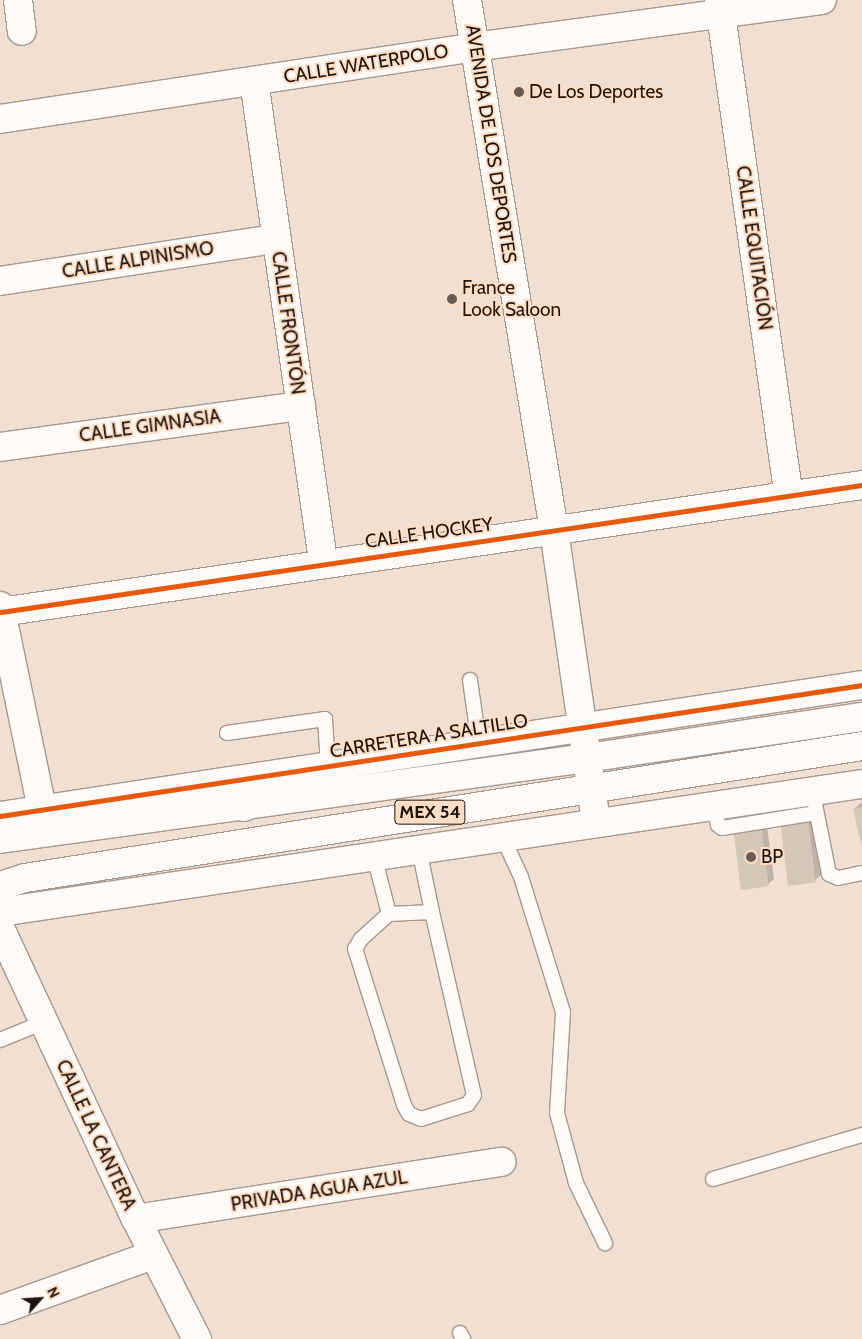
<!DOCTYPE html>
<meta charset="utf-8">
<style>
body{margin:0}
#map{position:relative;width:862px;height:1339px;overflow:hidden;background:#f1dfd2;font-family:Cabin,sans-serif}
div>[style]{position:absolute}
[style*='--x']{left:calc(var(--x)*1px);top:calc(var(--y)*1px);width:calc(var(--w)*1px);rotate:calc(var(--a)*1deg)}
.shadow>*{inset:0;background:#0003}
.building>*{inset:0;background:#d5c7b8;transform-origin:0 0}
.roads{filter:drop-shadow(1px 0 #a5988e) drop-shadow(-1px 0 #a5988e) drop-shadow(0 1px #a5988e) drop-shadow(0 -1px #a5988e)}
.lane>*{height:14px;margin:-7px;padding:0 7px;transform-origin:7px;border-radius:7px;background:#fdfaf8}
.street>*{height:28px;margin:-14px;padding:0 14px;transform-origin:14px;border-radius:14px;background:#fdfaf8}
.primary>*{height:28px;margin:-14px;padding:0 14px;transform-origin:14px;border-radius:14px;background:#fdfaf8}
.cycleway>*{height:5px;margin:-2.5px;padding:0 2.5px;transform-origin:2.5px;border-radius:2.5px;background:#e8590c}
.dots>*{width:14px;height:14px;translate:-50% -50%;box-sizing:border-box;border:2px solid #feddc5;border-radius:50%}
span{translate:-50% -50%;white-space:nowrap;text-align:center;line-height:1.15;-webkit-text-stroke:4px #feddc5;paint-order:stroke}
.shield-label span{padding:1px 4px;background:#feddc5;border:1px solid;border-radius:4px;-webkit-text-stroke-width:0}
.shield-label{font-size:18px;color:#1f140c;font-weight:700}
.street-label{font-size:19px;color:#1f140c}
.poi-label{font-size:19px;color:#1f140c}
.left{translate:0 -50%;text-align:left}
.north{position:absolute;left:15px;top:1274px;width:50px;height:50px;-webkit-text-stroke:4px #feddc5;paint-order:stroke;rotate:64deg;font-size:14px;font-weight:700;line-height:20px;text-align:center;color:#1f140c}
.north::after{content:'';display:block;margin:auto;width:18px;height:22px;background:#1f140c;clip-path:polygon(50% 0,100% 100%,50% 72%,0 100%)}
</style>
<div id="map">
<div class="shadow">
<div style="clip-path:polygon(862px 802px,862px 842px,854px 809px)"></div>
<div style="clip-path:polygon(813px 815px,821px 875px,815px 880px,781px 824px)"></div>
<div style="clip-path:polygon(766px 819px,774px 879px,768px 884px,734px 828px)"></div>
</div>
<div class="building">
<div style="clip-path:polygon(862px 807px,862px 844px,861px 844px,853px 809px)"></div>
<div style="left:808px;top:820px;width:63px;height:28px;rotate:83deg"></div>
<div style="left:761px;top:824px;width:63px;height:28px;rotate:83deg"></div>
</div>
<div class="roads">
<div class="lane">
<div style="--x:470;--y:680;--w:65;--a:82"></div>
<div style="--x:227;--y:733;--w:99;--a:-8.1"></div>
<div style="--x:325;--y:719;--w:48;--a:86.4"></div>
<div style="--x:815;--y:804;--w:71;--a:78.7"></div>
<div style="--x:829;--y:874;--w:10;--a:24"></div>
<div style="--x:838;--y:878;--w:25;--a:-12"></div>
<div style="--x:714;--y:805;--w:20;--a:79"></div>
<div style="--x:718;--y:825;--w:5;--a:37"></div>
<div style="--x:722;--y:828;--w:95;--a:-9.1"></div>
<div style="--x:502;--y:836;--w:45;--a:65.1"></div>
<div style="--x:521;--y:877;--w:141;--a:72.7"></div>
<div style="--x:563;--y:1012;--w:101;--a:93.4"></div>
<div style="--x:557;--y:1113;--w:73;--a:74.8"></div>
<div style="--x:576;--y:1183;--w:67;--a:64.2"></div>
<div style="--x:419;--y:849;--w:64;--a:78.3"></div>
<div style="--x:374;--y:856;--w:60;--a:75.5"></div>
<div style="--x:432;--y:912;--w:188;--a:77.1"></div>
<div style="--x:474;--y:1095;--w:11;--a:124"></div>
<div style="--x:468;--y:1104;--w:49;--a:162.3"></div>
<div style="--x:421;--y:1119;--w:13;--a:-157"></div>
<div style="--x:409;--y:1114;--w:10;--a:-119"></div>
<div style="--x:404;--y:1105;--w:164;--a:-107.4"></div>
<div style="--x:355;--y:949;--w:12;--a:-59"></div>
<div style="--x:361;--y:939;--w:38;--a:-42"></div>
<div style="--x:389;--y:914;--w:43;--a:-2.7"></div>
<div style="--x:0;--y:1040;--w:48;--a:-22.2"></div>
<div style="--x:713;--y:1179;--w:155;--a:-16.5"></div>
<div style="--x:460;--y:1333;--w:7;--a:63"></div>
</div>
<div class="street">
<div style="--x:18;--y:0;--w:31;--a:83"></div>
<div style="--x:467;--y:0;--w:537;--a:80.68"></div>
<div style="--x:554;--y:530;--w:295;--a:81.8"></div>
<div style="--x:719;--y:0;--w:500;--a:82"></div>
<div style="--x:254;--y:81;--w:488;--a:81.8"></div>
<div style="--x:0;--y:119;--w:479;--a:-8.6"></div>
<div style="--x:474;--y:47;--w:351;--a:-7.7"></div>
<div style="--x:0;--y:281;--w:279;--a:-8.7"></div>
<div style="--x:0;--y:447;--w:304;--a:-7.8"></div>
<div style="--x:0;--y:606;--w:207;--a:78.3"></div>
<div style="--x:1;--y:612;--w:870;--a:-8.39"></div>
<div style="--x:0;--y:816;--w:872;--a:-8.64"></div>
<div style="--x:0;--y:912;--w:871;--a:-8.45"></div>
<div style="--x:0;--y:928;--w:321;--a:65"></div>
<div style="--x:136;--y:1219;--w:135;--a:63.1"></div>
<div style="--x:136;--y:1219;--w:370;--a:-8.9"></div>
<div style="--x:0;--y:1310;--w:163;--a:-19.8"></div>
</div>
<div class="primary">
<div style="--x:244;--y:807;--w:38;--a:-53"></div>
<div style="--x:0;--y:839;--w:593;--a:-7.86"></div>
<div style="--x:587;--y:758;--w:278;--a:-8.5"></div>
<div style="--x:0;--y:886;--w:26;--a:-18"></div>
<div style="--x:25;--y:878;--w:847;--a:-8.96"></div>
</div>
</div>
<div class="cycleway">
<div style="--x:1;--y:612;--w:870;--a:-8.39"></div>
<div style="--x:0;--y:816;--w:872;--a:-8.64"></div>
</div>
<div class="dots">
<div style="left:519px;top:92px;background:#685b51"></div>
<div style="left:452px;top:299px;background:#685b51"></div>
<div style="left:751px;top:857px;background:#685b51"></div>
</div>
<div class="shield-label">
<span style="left:430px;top:812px">MEX 54</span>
</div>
<div class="street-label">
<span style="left:366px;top:64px;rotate:-9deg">CALLE WATERPOLO</span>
<span style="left:491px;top:144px;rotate:81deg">AVENIDA DE LOS DEPORTES</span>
<span style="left:754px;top:248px;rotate:82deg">CALLE EQUITACIÓN</span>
<span style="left:138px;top:260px;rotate:-9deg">CALLE ALPINISMO</span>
<span style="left:288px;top:323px;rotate:82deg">CALLE FRONTÓN</span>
<span style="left:150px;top:426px;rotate:-8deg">CALLE GIMNASIA</span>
<span style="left:429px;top:533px;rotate:-8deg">CALLE HOCKEY</span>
<span style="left:429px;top:736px;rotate:-9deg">CARRETERA A SALTILLO</span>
<span style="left:96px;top:1135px;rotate:65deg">CALLE LA CANTERA</span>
<span style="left:319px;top:1191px;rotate:-9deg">PRIVADA AGUA AZUL</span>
</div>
<div class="poi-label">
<span class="left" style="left:529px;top:92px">De Los Deportes</span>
<span class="left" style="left:462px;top:299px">France<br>Look Saloon</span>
<span class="left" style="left:761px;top:857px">BP</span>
</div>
<div class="north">N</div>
</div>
